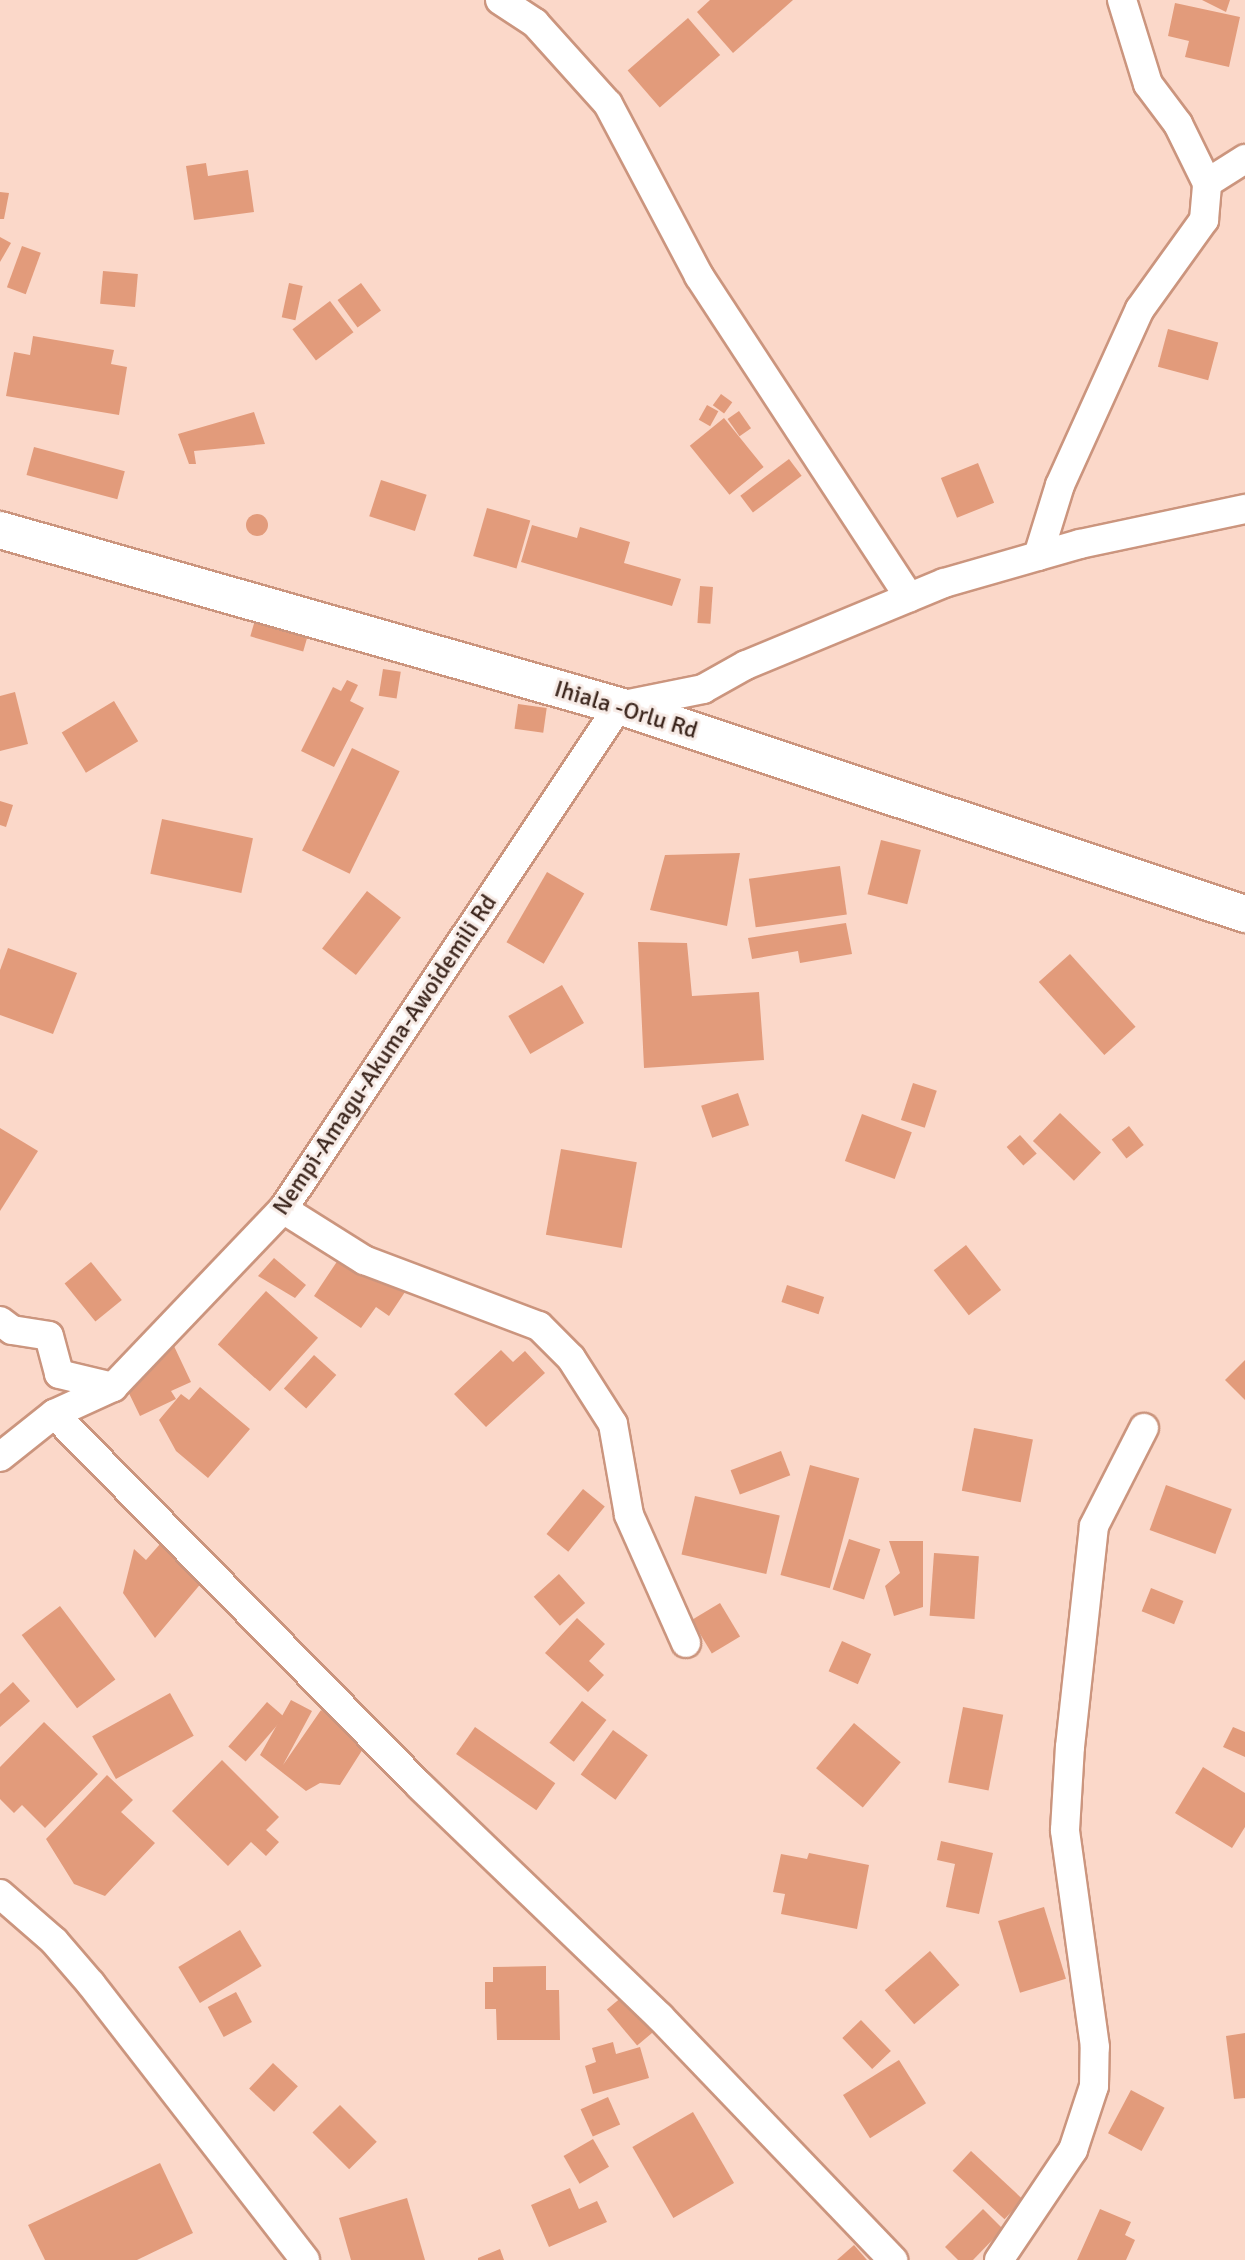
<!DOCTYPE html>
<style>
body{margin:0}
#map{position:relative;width:1245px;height:2260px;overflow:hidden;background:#fbd8c9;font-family:Signika,sans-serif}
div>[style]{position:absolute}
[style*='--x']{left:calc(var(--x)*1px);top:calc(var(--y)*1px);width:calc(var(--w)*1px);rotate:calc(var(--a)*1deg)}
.building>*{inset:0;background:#e29b7b;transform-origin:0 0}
.round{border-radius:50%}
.roads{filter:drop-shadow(2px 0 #cb957e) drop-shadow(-2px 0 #cb957e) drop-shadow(0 2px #cb957e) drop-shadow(0 -2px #cb957e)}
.minor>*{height:28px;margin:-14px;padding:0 14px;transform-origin:14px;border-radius:14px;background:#fff}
.major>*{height:36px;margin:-18px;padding:0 18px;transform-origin:18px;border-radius:18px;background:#fff}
span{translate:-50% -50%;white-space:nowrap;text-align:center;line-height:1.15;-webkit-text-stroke:6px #f7ebe6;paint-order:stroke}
.street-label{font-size:24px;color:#3d271e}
</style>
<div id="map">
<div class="building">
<div style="clip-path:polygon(710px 0,793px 0,733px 53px,697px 12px)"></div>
<div style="clip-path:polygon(1202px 0,1230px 0,1226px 12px)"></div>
<div style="clip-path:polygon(1175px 3px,1240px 17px,1229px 67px,1185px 57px,1189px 41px,1168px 36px)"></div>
<div style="left:688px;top:18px;width:49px;height:80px;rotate:49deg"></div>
<div style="clip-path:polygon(206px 163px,208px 176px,248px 170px,254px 212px,194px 220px,186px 166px)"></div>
<div style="clip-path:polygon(0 192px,9px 193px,4px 219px,0 219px)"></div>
<div style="clip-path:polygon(0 237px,11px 243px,0 262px)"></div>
<div style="left:22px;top:246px;width:20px;height:44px;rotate:20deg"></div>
<div style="left:103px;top:271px;width:35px;height:33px;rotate:5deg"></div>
<div style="left:289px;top:283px;width:14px;height:35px;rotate:12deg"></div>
<div style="left:361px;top:283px;width:34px;height:29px;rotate:54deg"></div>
<div style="left:330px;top:301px;width:39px;height:47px;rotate:53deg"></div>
<div style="left:1168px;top:329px;width:52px;height:39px;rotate:15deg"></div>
<div style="clip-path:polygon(33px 336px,114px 350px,111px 364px,127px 367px,119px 415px,6px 396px,14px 352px,30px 355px)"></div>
<div style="left:721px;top:394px;width:14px;height:14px;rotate:36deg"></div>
<div style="left:707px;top:405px;width:13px;height:17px;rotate:29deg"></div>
<div style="left:739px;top:411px;width:21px;height:14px;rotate:55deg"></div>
<div style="clip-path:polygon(254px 412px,265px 444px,194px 451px,196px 464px,189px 464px,178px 434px)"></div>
<div style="left:724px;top:418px;width:63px;height:44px;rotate:51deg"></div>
<div style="left:34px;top:447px;width:94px;height:29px;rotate:15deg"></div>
<div style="left:789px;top:459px;width:21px;height:61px;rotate:53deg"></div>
<div style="left:978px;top:463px;width:43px;height:40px;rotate:68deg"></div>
<div style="left:381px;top:480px;width:48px;height:38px;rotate:18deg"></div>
<div style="left:487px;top:508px;width:45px;height:50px;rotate:16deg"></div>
<div class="round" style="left:246px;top:514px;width:22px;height:22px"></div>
<div style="clip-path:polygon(532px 525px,577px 538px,580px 527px,630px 542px,624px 563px,681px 579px,672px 606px,521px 562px)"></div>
<div style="left:700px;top:586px;width:13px;height:37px;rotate:4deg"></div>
<div style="left:255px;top:620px;width:55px;height:17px;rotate:16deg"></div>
<div style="left:383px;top:669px;width:18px;height:27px;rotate:9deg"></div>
<div style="clip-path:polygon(347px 680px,358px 685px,350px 701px,364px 708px,334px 767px,301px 751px,333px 687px,341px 691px)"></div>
<div style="clip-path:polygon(15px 692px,28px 744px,0 751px,0 696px)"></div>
<div style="left:114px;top:701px;width:47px;height:61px;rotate:59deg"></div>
<div style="left:518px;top:704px;width:29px;height:25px;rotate:8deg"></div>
<div style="left:352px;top:748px;width:53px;height:114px;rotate:26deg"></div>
<div style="clip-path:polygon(0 801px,13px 805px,6px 827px,0 825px)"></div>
<div style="left:162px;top:819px;width:93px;height:56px;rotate:12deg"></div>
<div style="left:881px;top:840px;width:41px;height:56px;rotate:14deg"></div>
<div style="clip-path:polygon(740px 853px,727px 926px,650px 910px,665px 855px)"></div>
<div style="left:840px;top:866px;width:49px;height:92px;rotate:82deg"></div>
<div style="left:547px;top:872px;width:43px;height:81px;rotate:30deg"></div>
<div style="left:367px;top:891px;width:43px;height:73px;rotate:38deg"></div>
<div style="clip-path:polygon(846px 923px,852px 954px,800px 963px,798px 951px,752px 959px,748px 938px)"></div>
<div style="clip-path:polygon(638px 942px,687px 943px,692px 996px,759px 992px,764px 1060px,644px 1068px)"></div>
<div style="clip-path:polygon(8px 948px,77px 973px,53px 1034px,0 1015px,0 970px)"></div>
<div style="left:1070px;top:954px;width:98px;height:42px;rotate:48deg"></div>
<div style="left:562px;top:985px;width:44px;height:62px;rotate:60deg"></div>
<div style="left:913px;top:1083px;width:25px;height:39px;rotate:18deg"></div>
<div style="left:738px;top:1093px;width:34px;height:39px;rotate:71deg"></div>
<div style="left:1060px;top:1113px;width:57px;height:39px;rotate:44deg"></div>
<div style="left:862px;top:1114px;width:53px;height:50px;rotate:20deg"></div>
<div style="left:1129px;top:1126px;width:24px;height:22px;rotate:52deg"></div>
<div style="clip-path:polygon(0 1128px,38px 1151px,0 1211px)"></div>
<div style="left:1020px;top:1135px;width:25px;height:18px;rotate:48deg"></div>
<div style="left:561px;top:1149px;width:77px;height:87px;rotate:10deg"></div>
<div style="left:966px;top:1245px;width:57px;height:41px;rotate:52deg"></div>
<div style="clip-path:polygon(344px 1251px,405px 1292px,389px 1316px,376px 1307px,361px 1328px,314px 1296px)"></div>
<div style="clip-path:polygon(274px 1258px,306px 1285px,295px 1298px,258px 1276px)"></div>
<div style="left:91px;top:1262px;width:49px;height:34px;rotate:51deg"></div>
<div style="left:787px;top:1285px;width:39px;height:18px;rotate:18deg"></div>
<div style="left:266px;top:1291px;width:70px;height:72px;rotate:42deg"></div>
<div style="clip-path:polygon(173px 1344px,191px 1382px,171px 1391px,176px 1399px,140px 1416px,124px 1383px)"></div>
<div style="clip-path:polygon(501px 1350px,513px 1362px,525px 1351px,545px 1373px,486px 1427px,454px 1394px)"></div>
<div style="left:314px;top:1355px;width:30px;height:45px;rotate:42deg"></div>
<div style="clip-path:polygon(1245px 1360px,1245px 1400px,1225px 1380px)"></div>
<div style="clip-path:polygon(200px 1387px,250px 1429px,208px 1478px,176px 1451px,159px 1420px,181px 1394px,189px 1400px)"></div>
<div style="left:974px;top:1428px;width:60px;height:64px;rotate:11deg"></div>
<div style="left:781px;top:1451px;width:26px;height:54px;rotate:69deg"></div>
<div style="left:810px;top:1465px;width:51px;height:114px;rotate:15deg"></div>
<div style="left:1166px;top:1485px;width:70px;height:48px;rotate:20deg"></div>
<div style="left:583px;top:1489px;width:28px;height:58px;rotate:39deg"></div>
<div style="left:695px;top:1496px;width:87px;height:60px;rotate:13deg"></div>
<div style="left:849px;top:1539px;width:33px;height:53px;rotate:18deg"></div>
<div style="clip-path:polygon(889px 1541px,923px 1541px,923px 1607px,894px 1616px,885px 1586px,900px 1573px)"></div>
<div style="clip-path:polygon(160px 1544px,203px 1581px,155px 1638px,123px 1593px,134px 1549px,146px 1560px)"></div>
<div style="left:934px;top:1553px;width:45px;height:63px;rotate:4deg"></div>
<div style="left:559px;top:1574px;width:39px;height:34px;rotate:48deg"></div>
<div style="left:1151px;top:1588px;width:35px;height:25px;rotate:22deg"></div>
<div style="left:720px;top:1603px;width:39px;height:33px;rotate:59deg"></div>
<div style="left:60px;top:1606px;width:92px;height:48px;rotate:53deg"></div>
<div style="clip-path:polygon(577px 1618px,605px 1644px,589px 1661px,604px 1675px,588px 1692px,545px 1653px)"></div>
<div style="left:842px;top:1641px;width:32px;height:33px;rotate:24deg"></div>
<div style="clip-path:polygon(13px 1682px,30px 1701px,0 1727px,0 1694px)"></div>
<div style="left:170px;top:1693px;width:49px;height:89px;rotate:61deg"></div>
<div style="clip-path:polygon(291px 1700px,312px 1711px,283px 1765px,321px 1710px,368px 1741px,340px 1785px,320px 1783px,306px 1791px,260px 1755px)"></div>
<div style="left:582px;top:1701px;width:31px;height:53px;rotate:38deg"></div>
<div style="left:267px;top:1702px;width:23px;height:59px;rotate:41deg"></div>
<div style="left:963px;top:1707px;width:41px;height:77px;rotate:11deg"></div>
<div style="clip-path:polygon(44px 1722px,98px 1774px,45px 1828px,22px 1805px,14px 1813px,0 1799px,0 1767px)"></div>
<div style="left:854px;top:1723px;width:61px;height:59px;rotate:40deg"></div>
<div style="left:475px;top:1727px;width:98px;height:33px;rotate:35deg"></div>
<div style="clip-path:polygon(1233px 1727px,1245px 1732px,1245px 1757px,1223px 1747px)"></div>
<div style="left:613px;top:1730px;width:43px;height:55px;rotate:36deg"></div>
<div style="clip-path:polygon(222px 1760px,279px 1817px,266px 1830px,279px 1842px,266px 1856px,251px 1842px,228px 1866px,172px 1811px)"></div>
<div style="clip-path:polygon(1203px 1767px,1245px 1793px,1245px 1827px,1232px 1848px,1175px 1813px)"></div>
<div style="clip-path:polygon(107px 1775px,133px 1800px,121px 1812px,155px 1843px,105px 1896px,74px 1884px,46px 1839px)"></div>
<div style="clip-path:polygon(941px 1841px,993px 1853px,979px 1914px,946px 1907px,955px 1864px,937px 1860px)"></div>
<div style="clip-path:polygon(809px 1853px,869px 1865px,857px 1929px,781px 1914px,785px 1894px,773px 1892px,781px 1854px,807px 1859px)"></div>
<div style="left:1044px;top:1907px;width:75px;height:48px;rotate:73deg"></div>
<div style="left:240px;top:1930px;width:42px;height:72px;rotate:59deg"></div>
<div style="left:930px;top:1951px;width:45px;height:60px;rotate:49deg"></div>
<div style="clip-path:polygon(546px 1966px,546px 1990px,559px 1990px,560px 2040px,497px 2040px,496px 2009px,485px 2009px,485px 1982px,493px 1982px,493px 1967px)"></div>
<div style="left:236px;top:1992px;width:34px;height:32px;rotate:62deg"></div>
<div style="left:623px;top:1996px;width:47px;height:21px;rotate:50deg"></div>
<div style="left:861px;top:2020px;width:43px;height:26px;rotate:46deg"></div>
<div style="clip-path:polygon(1245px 2033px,1245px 2098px,1234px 2099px,1226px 2036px)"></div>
<div style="clip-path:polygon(613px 2042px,616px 2054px,640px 2047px,649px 2078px,593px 2094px,585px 2066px,596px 2062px,592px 2048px)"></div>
<div style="left:899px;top:2060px;width:51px;height:66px;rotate:58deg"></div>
<div style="left:273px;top:2063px;width:34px;height:35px;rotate:43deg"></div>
<div style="left:1131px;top:2090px;width:38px;height:49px;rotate:28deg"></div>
<div style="left:608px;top:2097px;width:30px;height:30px;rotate:66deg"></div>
<div style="left:340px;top:2105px;width:52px;height:39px;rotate:45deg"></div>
<div style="left:693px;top:2112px;width:82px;height:70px;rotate:60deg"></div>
<div style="left:593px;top:2139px;width:32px;height:34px;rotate:60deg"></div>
<div style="left:971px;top:2151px;width:71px;height:27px;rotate:43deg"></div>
<div style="clip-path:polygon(160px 2163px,193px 2233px,137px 2260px,45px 2260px,28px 2225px)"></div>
<div style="clip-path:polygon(570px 2188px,579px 2209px,597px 2201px,607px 2222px,549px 2247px,531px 2205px)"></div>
<div style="clip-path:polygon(407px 2198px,425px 2260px,351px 2260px,339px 2218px)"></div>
<div style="clip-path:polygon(983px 2209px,1003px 2229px,973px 2260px,958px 2260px,945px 2247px)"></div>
<div style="clip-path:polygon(1100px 2209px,1131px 2222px,1125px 2235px,1135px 2240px,1126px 2260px,1077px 2260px)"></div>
<div style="clip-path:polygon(854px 2245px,867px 2260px,837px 2260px)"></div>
<div style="clip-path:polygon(500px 2249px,504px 2260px,478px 2260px,478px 2258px)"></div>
</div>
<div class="roads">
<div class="minor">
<div style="--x:500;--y:0;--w:42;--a:33.3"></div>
<div style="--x:535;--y:23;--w:109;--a:48"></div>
<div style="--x:608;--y:104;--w:195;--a:62.1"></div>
<div style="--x:699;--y:276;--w:384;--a:56.8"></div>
<div style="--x:1207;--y:183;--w:45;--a:-32.3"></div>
<div style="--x:1038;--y:556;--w:74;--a:-72.8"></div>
<div style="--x:1060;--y:485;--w:193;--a:-65.6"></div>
<div style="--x:1140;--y:309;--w:110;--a:-54.3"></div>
<div style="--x:1204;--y:220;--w:37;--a:-85"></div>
<div style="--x:1207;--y:183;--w:66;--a:-116.2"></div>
<div style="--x:1178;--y:124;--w:50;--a:-126.9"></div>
<div style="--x:1148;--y:84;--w:88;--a:-107.2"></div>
<div style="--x:283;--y:1209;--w:96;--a:32.2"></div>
<div style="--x:364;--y:1260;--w:187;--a:20.7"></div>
<div style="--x:539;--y:1326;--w:45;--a:45"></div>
<div style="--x:571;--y:1358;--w:78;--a:57.5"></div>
<div style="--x:613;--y:1424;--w:92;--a:80"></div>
<div style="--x:629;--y:1515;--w:140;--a:66"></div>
<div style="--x:0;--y:1321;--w:15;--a:37"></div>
<div style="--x:12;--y:1330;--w:37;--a:9"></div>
<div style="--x:49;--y:1336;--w:39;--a:75"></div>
<div style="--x:59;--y:1374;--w:56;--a:13.5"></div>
<div style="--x:54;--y:1414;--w:522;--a:45.47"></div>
<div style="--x:420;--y:1786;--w:333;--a:43.9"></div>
<div style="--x:660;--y:2017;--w:337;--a:46.2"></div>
<div style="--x:0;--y:1457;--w:69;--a:-38.5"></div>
<div style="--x:54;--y:1414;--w:65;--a:-24.6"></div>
<div style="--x:113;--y:1387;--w:246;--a:-46.3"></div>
<div style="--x:283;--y:1209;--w:605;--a:-56.26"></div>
<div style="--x:619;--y:706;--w:86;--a:-11.4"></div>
<div style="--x:703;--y:689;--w:49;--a:-29.2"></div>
<div style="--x:746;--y:665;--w:214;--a:-22.5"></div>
<div style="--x:944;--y:583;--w:141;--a:-16"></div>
<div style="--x:1080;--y:544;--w:169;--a:-12"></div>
<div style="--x:0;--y:1894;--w:72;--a:41"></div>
<div style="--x:54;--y:1941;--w:57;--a:49.3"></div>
<div style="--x:91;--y:1984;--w:349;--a:52.2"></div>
<div style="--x:999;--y:2260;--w:133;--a:-56.1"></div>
<div style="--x:1073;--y:2150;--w:67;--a:-71.8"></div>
<div style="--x:1094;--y:2086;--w:39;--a:-89"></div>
<div style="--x:1095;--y:2047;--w:219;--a:-97.9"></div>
<div style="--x:1065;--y:1830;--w:83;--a:-86.6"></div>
<div style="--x:1070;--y:1747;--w:222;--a:-83.8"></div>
<div style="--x:1094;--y:1526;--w:110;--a:-63"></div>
</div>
<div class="major">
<div style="--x:0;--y:530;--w:644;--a:15.87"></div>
<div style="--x:619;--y:706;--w:660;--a:18.38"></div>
</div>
</div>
<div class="street-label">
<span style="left:626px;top:710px;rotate:17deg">Ihiala -Orlu Rd</span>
<span style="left:385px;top:1055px;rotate:-56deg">Nempi-Amagu-Akuma-Awoidemili Rd</span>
</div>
</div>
